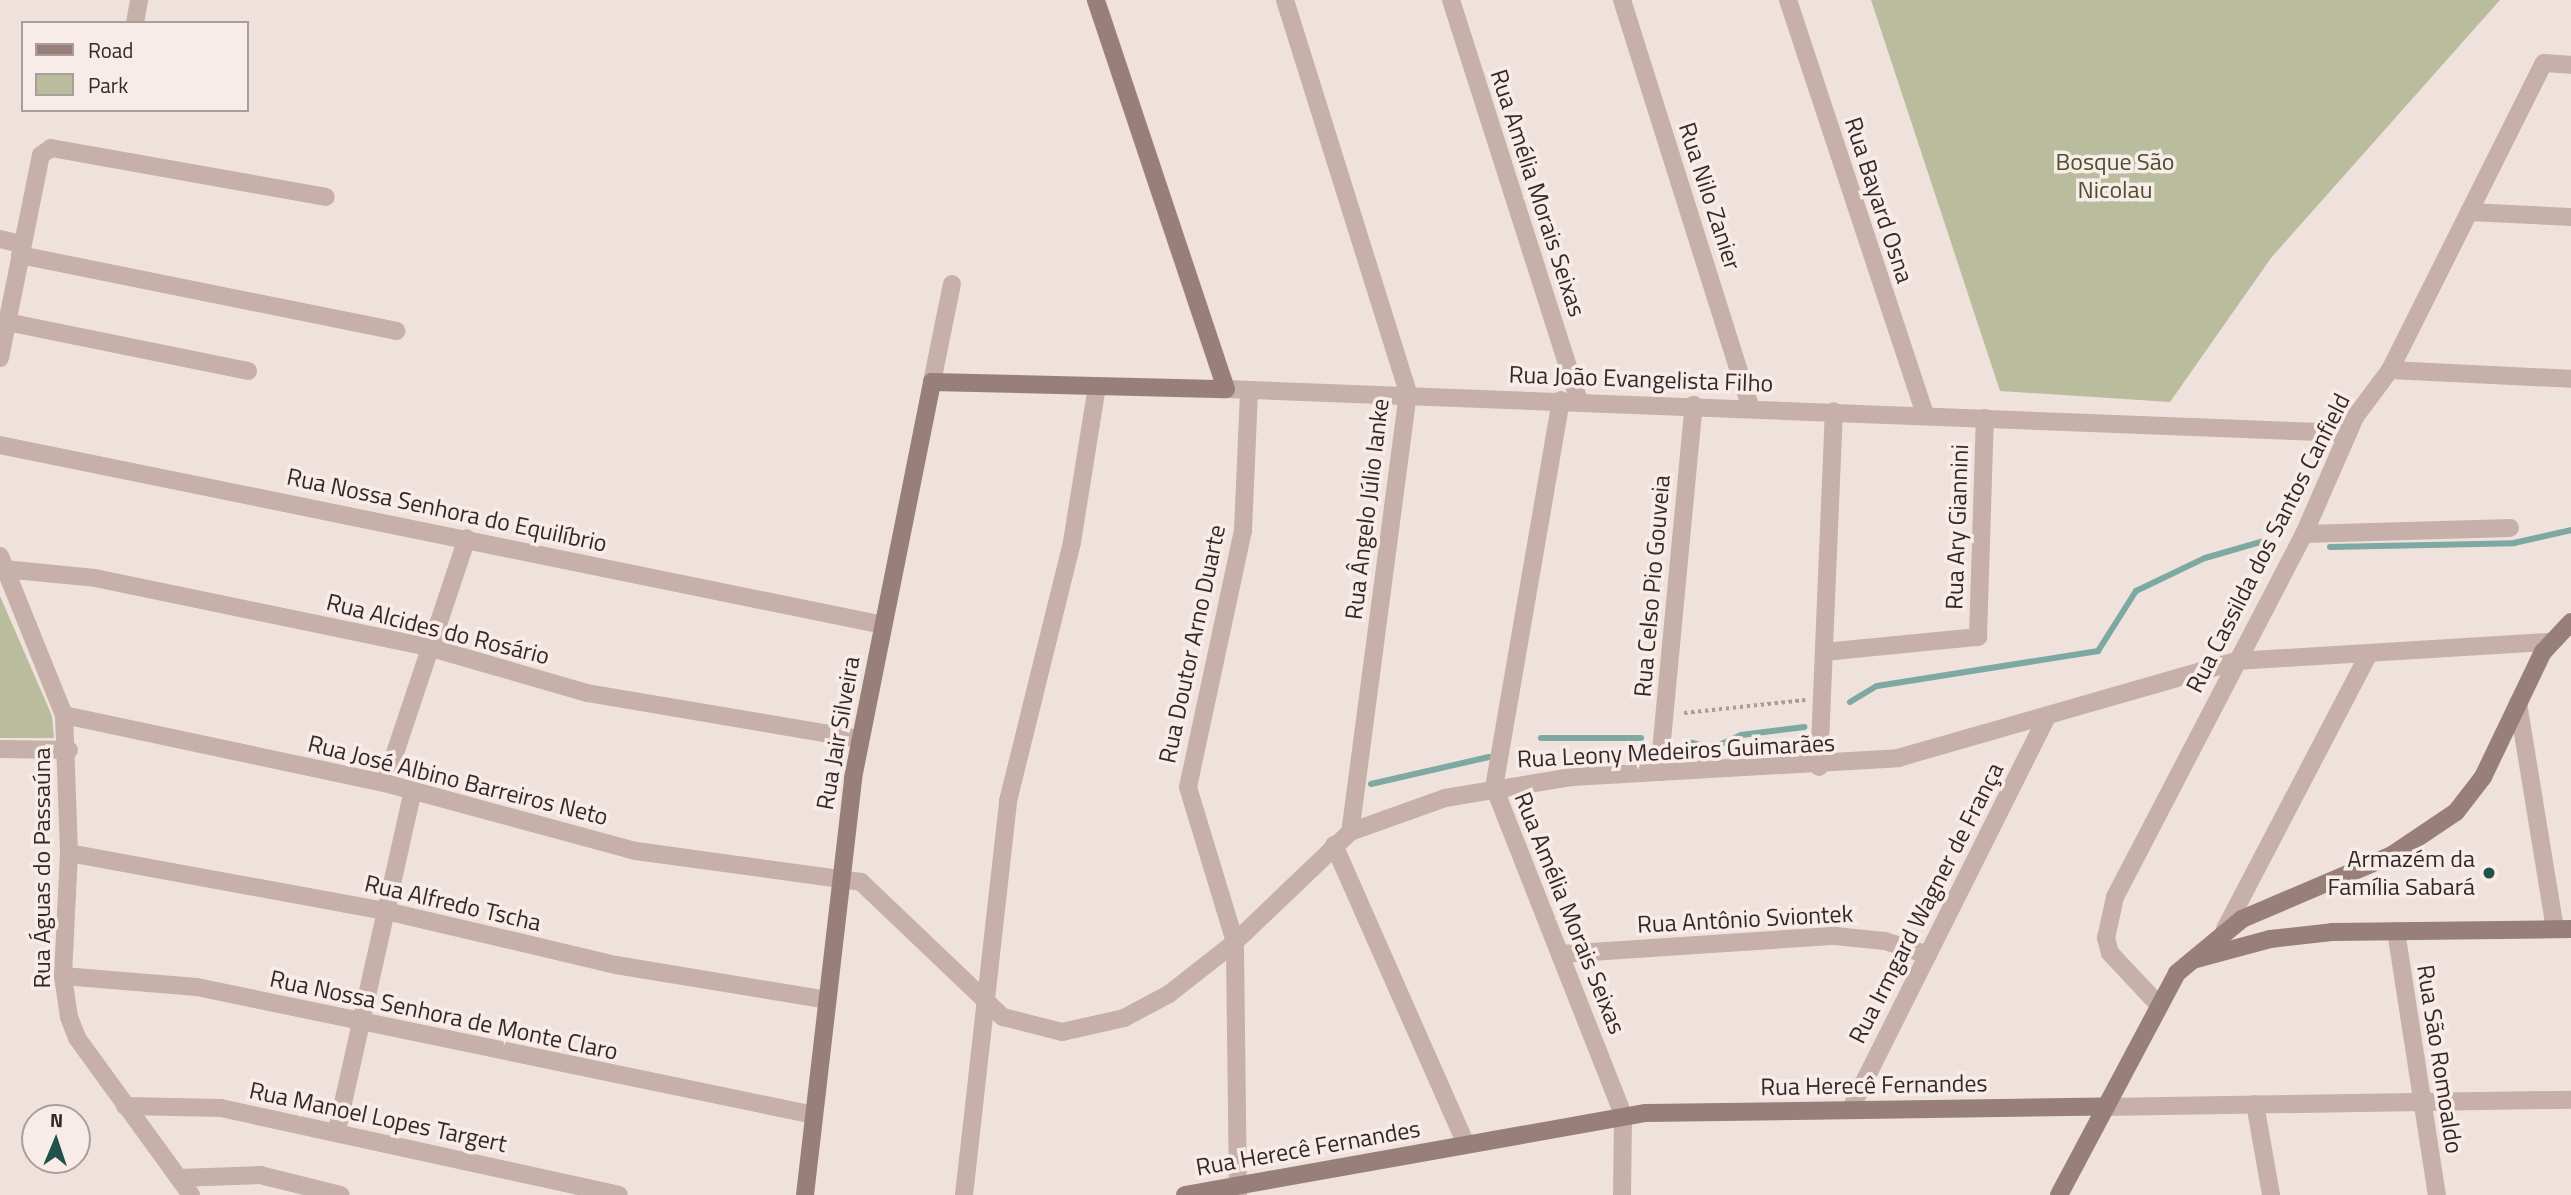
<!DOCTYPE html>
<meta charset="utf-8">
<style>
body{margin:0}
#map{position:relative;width:2571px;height:1195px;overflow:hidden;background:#efe2dc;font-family:"Titillium Web",sans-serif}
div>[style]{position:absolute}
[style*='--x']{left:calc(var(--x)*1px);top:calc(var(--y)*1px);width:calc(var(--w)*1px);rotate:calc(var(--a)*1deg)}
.green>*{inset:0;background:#b9bd9d}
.stream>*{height:6px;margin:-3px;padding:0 3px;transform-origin:3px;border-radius:3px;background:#7da9a2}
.path>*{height:3.5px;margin-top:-1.75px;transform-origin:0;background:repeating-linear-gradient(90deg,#b29993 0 3.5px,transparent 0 7px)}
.street>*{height:18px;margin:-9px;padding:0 9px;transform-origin:9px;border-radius:9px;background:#c6b0a9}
.secondary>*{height:18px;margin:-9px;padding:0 9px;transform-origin:9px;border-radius:9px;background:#997f7a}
.dots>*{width:19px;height:19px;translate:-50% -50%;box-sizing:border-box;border:4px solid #f7ece7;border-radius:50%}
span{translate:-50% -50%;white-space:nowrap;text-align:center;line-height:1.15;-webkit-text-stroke:7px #f7ece7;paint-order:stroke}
.park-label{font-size:24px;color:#4b502e}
.street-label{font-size:24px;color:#342928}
.poi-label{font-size:24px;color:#342928}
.right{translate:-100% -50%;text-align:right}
.legend{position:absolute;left:21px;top:21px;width:228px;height:91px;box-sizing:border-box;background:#f7ece7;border:2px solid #a99e9b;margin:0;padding:9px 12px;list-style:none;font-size:21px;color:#342928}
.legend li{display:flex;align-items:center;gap:14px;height:35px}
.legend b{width:35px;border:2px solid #a99e9b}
.north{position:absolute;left:21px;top:1104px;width:70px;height:70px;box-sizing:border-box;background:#f7ece7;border:2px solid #a99e9b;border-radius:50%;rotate:2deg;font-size:19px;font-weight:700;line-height:28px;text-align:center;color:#342928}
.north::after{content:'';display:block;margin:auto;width:24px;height:32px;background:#22514a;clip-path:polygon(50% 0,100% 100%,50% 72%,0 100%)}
</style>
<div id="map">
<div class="green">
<div style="clip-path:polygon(1871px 0,2500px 0,2271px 258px,2170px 402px,2000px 391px)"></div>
<div style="clip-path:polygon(0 596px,52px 716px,54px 738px,0 738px)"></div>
</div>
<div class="stream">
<div style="--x:2330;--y:547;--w:184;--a:-1.2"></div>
<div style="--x:2514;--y:543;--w:58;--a:-12.8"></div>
<div style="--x:1850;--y:702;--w:31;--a:-31"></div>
<div style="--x:1877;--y:686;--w:224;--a:-9"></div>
<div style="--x:2098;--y:651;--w:71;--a:-57.7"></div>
<div style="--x:2136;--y:591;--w:76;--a:-25.6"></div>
<div style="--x:2205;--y:558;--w:61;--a:-16.1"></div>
<div style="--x:1541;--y:738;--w:100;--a:0"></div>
<div style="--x:1688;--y:742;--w:26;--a:13"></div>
<div style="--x:1713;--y:748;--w:31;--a:-25"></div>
<div style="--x:1741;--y:735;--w:64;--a:-7.2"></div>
<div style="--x:1371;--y:784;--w:121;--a:-12.9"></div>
</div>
<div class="path">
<div style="--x:1684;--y:713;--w:122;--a:-6.1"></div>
</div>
<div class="street">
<div style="--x:1285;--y:0;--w:412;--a:72.6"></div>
<div style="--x:1408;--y:393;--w:443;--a:97.5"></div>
<div style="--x:1451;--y:0;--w:421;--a:72.3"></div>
<div style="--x:1622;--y:0;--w:428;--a:72.5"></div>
<div style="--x:1788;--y:0;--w:437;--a:71.7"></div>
<div style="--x:135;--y:23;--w:23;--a:-80"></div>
<div style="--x:2469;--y:212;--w:102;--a:2.8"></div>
<div style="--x:0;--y:239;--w:23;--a:13"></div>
<div style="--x:20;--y:255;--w:384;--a:11.4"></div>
<div style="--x:7;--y:322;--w:246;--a:11.5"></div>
<div style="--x:0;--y:358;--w:207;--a:-78.6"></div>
<div style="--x:41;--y:155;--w:12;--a:-35"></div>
<div style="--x:51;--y:148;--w:279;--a:10.1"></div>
<div style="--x:2390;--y:370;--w:181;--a:2.8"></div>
<div style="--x:932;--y:382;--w:100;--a:-78.5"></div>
<div style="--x:1226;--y:389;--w:1123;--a:2.25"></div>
<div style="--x:1561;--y:400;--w:393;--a:99.8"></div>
<div style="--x:1494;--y:787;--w:352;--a:68.5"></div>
<div style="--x:1623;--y:1115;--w:80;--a:90.7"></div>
<div style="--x:0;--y:445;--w:901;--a:11.52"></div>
<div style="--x:2304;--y:534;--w:206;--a:-1.7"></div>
<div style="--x:0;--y:556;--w:171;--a:68.1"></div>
<div style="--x:64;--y:715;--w:138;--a:87.9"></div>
<div style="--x:69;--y:853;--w:123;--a:92.8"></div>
<div style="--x:63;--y:976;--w:41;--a:81.7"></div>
<div style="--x:69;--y:1017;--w:22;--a:69"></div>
<div style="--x:77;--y:1038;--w:194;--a:54"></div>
<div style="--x:4;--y:569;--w:91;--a:5.6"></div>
<div style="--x:95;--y:578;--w:340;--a:11.7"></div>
<div style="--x:428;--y:647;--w:166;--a:16.1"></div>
<div style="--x:587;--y:693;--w:277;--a:9.6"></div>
<div style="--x:1824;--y:652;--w:155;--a:-5.6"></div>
<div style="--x:1978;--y:637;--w:219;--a:-88.2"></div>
<div style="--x:2518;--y:703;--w:229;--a:80.7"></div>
<div style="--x:64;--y:715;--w:328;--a:12"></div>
<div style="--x:385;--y:783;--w:260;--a:15.2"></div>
<div style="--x:636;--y:851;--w:227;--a:7.8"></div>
<div style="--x:861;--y:882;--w:196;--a:43.6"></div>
<div style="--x:1003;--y:1017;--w:61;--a:14.3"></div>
<div style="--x:1062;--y:1032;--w:64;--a:-12.7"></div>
<div style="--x:1124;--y:1018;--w:51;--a:-28.1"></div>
<div style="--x:1169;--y:994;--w:84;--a:-38.2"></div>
<div style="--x:1235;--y:942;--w:159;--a:-43.7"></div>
<div style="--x:1350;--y:832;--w:101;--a:-19.7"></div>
<div style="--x:1445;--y:798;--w:129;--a:-9.4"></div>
<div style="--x:1572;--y:777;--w:327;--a:-3.3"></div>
<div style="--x:1898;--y:758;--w:352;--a:-16"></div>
<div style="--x:2236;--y:661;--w:316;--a:-3.5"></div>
<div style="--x:0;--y:749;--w:69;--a:0.8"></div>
<div style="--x:1819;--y:767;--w:356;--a:-87.6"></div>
<div style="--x:1659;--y:772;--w:369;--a:-84.6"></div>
<div style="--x:385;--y:783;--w:258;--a:-71.5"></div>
<div style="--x:1334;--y:845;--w:327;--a:66.2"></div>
<div style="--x:69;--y:853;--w:322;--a:10.4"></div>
<div style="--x:386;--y:911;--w:236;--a:13.2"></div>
<div style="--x:616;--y:965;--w:214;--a:9.4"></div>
<div style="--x:2225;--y:929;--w:311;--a:-62.4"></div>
<div style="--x:2396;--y:931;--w:267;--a:81.2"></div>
<div style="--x:1561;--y:954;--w:275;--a:-3.8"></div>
<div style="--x:1835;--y:936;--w:50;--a:5.7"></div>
<div style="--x:1885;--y:941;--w:45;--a:18"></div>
<div style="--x:63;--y:976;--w:134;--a:4.7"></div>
<div style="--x:197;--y:987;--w:630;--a:11.72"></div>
<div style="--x:2156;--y:1002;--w:67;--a:-133.2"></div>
<div style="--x:2110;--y:953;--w:16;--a:-105"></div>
<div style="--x:2106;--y:938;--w:42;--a:-77.6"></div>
<div style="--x:2115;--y:897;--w:409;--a:-62.5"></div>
<div style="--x:2304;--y:534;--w:128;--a:-66.4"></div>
<div style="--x:2355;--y:417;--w:59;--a:-53.3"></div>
<div style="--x:2390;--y:370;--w:343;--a:-63.4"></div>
<div style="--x:2544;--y:63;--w:27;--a:4"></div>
<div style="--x:2255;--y:1104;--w:92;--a:80"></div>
<div style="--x:125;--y:1106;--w:96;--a:1.2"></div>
<div style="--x:221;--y:1108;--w:407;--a:12.3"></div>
<div style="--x:2103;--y:1107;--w:468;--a:-0.9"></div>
<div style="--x:1850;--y:1110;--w:438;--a:-63.4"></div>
<div style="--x:337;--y:1130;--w:347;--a:-77.4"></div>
<div style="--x:180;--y:1178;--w:80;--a:-2.1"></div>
<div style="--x:260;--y:1175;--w:83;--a:13.9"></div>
<div style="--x:964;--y:1195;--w:396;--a:-83.6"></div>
<div style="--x:1008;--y:801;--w:267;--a:-76.1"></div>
<div style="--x:1072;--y:542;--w:158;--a:-80.9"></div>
<div style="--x:1238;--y:1195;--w:253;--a:-90.7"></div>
<div style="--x:1235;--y:942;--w:162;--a:-106.9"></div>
<div style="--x:1188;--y:787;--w:263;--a:-77.9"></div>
<div style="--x:1243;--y:530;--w:140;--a:-87.5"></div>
</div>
<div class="secondary">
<div style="--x:2196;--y:959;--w:77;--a:-15.1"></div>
<div style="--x:2270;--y:939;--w:62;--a:-6.4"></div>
<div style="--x:2332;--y:932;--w:239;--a:-0.7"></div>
<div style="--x:805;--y:1195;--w:420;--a:-83.4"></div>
<div style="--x:853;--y:778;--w:404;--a:-78.7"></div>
<div style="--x:932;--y:382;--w:294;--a:1.4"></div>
<div style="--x:1226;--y:389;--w:410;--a:-108.5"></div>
<div style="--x:1185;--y:1195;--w:468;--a:-10.1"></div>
<div style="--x:1646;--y:1113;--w:457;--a:-0.8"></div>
<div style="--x:2059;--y:1195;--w:251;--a:-62"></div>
<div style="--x:2177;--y:973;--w:85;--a:-39.7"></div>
<div style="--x:2242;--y:919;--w:163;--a:-23.1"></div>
<div style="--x:2392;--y:855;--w:77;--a:-33.9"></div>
<div style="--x:2456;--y:812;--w:44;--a:-52.4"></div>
<div style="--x:2483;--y:777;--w:139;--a:-64.4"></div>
<div style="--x:2543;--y:652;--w:41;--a:-47"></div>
</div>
<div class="dots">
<div style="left:2489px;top:873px;background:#22514a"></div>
</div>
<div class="park-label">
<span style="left:2115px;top:176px">Bosque São<br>Nicolau</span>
</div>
<div class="street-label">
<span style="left:1538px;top:193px;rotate:72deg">Rua Amélia Morais Seixas</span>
<span style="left:1710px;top:196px;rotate:72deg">Rua Nilo Zanier</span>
<span style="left:1879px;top:200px;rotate:72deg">Rua Bayard Osna</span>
<span style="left:1641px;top:379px;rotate:2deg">Rua João Evangelista Filho</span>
<span style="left:1367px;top:509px;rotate:-83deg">Rua Ângelo Júlio Ianke</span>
<span style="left:447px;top:510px;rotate:12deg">Rua Nossa Senhora do Equilíbrio</span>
<span style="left:1957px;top:527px;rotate:-88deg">Rua Ary Giannini</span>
<span style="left:2268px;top:543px;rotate:-63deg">Rua Cassilda dos Santos Canfield</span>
<span style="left:1652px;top:586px;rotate:-85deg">Rua Celso Pio Gouveia</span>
<span style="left:438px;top:629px;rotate:14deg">Rua Alcides do Rosário</span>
<span style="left:1192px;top:644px;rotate:-78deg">Rua Doutor Arno Duarte</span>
<span style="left:838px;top:733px;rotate:-80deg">Rua Jair Silveira</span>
<span style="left:1676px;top:751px;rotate:-3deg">Rua Leony Medeiros Guimarães</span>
<span style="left:458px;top:780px;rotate:14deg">Rua José Albino Barreiros Neto</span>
<span style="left:42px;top:868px;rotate:-90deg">Rua Águas do Passaúna</span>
<span style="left:453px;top:903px;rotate:13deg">Rua Alfredo Tscha</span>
<span style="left:1926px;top:903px;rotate:-63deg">Rua Irmgard Wagner de França</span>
<span style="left:1570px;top:913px;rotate:68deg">Rua Amélia Morais Seixas</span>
<span style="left:1745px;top:919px;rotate:-3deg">Rua Antônio Sviontek</span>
<span style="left:444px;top:1015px;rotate:12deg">Rua Nossa Senhora de Monte Claro</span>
<span style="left:2440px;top:1059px;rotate:81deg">Rua São Romoaldo</span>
<span style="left:1874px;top:1085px;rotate:-1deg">Rua Herecê Fernandes</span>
<span style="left:378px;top:1117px;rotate:12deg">Rua Manoel Lopes Targert</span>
<span style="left:1308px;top:1148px;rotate:-10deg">Rua Herecê Fernandes</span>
</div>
<div class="poi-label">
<span class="right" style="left:2475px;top:873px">Armazém da<br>Família Sabará</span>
</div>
<ul class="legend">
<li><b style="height:9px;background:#997f7a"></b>Road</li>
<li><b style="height:19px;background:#b9bd9d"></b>Park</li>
</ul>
<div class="north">N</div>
</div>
